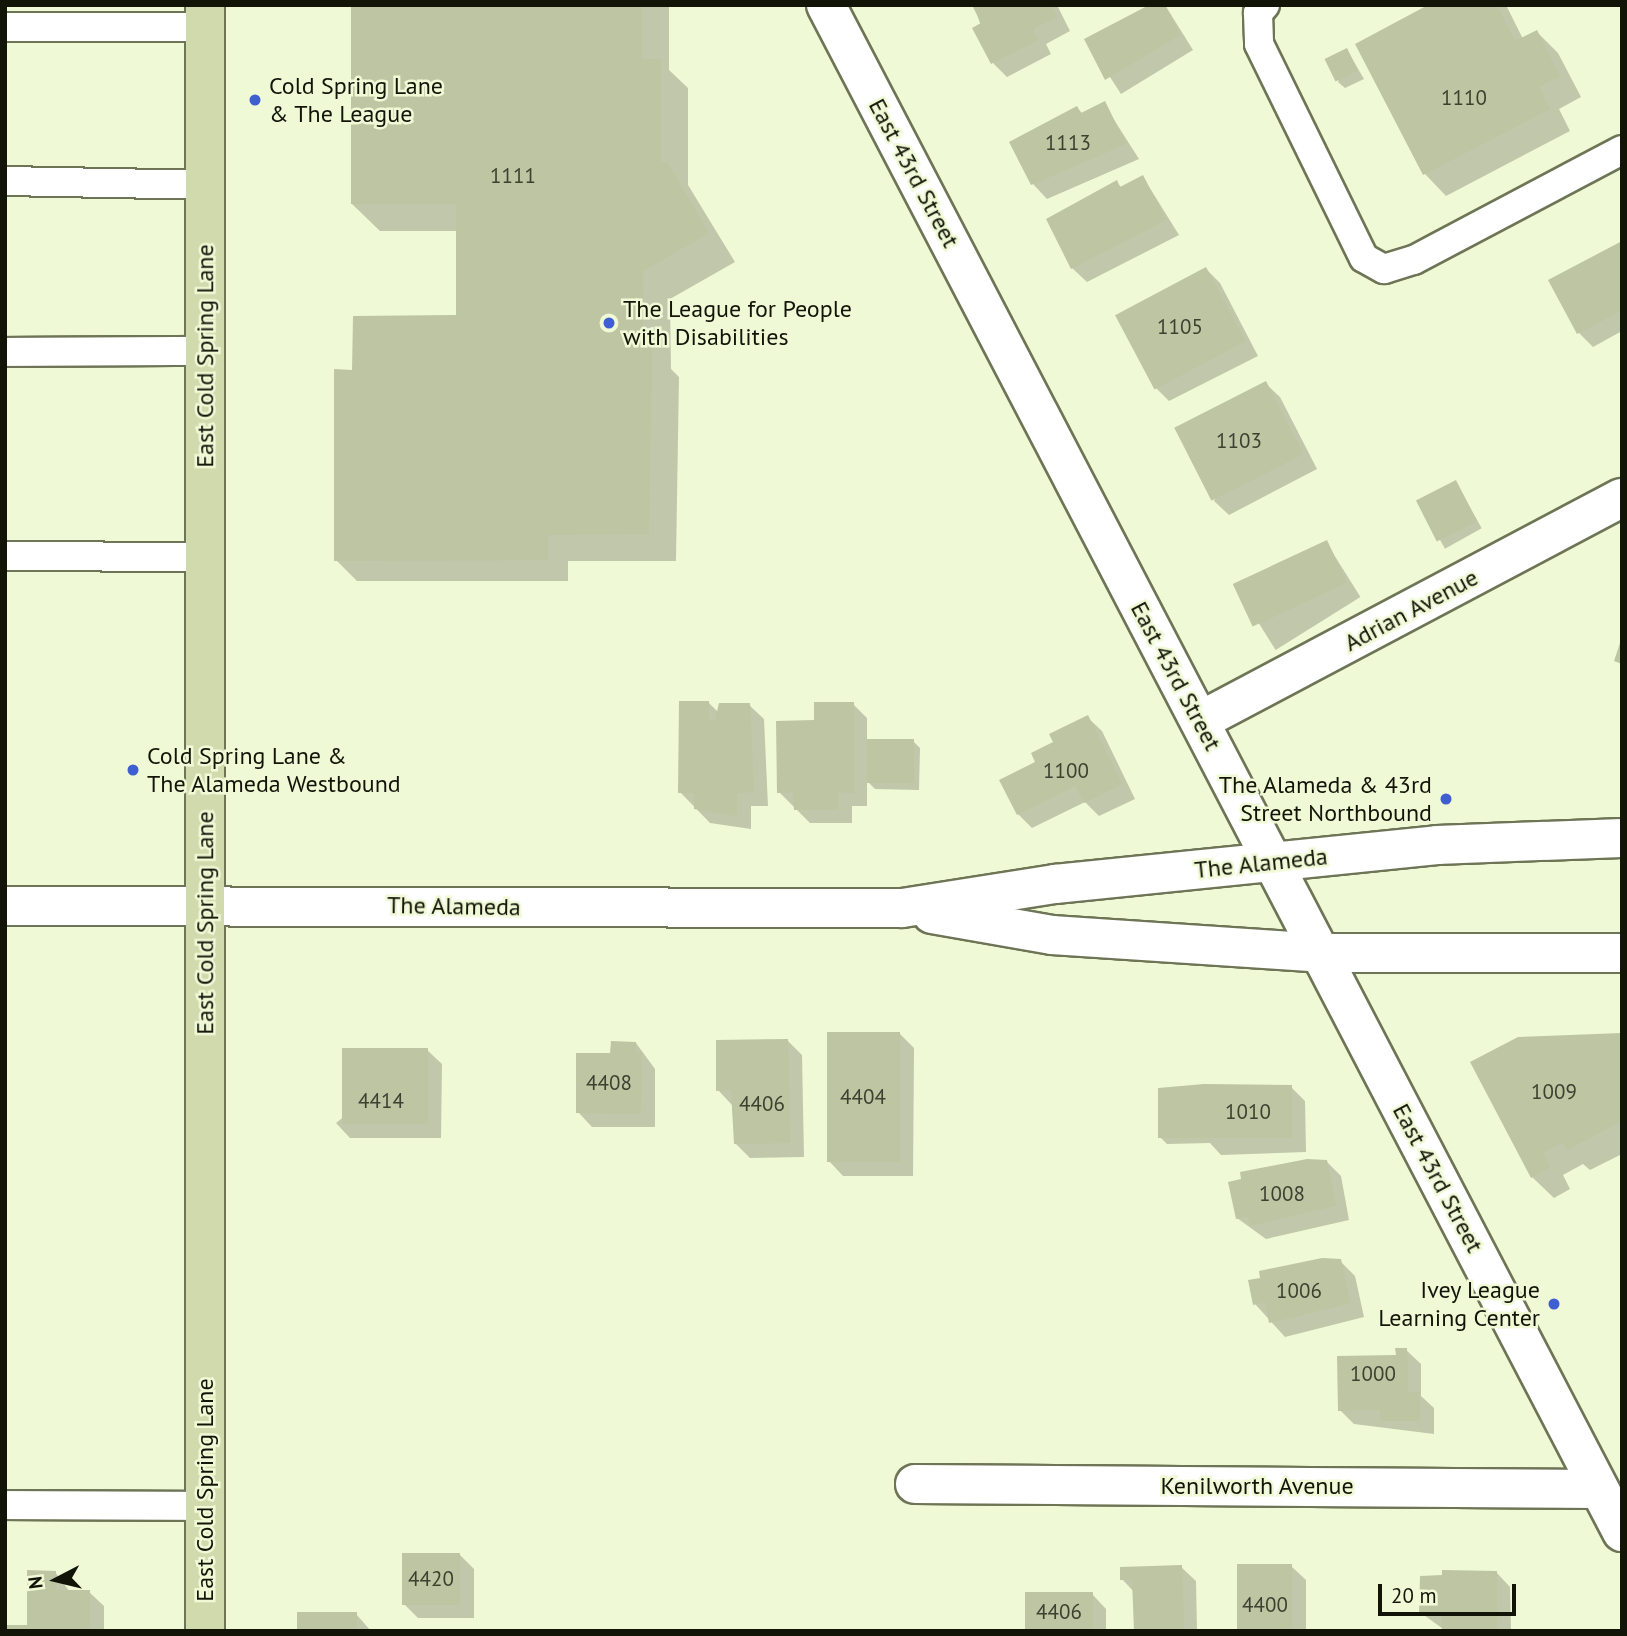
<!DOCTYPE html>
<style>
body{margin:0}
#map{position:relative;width:1627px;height:1636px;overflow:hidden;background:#f0f9d6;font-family:"PT Sans",sans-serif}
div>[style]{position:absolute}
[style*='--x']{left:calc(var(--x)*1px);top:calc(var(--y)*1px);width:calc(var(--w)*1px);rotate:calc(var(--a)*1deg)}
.shadow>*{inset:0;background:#0003;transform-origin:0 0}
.building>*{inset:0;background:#bdc5a3;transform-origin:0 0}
.roads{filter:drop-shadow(2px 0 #6e7556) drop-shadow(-2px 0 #6e7556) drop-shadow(0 2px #6e7556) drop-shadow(0 -2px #6e7556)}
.lane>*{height:28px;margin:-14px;padding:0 14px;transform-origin:14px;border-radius:14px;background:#fff}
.street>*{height:38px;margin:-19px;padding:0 19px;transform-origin:19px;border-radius:19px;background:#fff}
.secondary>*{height:38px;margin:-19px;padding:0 19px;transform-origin:19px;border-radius:19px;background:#fff}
.primary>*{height:38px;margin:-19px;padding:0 19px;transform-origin:19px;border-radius:19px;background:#d1daad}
.dots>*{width:19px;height:19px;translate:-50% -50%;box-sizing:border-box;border:4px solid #f0f9d6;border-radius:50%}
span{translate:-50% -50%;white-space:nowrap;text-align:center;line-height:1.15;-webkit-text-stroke:5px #f0f9d6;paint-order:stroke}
.number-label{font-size:21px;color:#3d402f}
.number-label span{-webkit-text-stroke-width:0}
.poi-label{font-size:24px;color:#121408}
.left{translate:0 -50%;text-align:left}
.right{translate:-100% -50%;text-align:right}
.street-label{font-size:24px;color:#121408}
.frame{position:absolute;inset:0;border:7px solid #121408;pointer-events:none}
.north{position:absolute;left:21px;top:1545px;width:70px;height:70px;-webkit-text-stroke:5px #f0f9d6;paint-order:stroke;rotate:263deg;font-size:19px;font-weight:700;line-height:28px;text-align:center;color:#121408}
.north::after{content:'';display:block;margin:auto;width:24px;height:32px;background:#121408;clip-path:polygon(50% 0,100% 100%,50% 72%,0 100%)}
.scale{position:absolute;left:1378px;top:1584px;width:138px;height:32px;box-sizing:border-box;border:4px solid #121408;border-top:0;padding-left:9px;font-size:21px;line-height:24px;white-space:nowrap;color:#121408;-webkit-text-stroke:5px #f0f9d6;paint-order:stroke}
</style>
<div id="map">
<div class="shadow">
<div style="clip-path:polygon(353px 5px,669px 5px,669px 70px,688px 88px,688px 185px,735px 262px,670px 299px,671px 369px,679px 377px,676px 561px,568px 561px,568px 581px,357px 581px,336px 560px,354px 371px,458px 317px,458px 231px,380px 231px,352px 204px)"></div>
<div style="clip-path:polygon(974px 5px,1057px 5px,1070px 31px,1046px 44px,1051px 54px,1007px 77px,993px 63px)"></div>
<div style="clip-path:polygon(1165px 5px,1193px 50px,1121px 94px,1086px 40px)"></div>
<div style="clip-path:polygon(1432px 5px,1506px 5px,1523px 39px,1537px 32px,1558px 53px,1581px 97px,1559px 109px,1570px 131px,1446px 196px,1425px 174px,1357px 44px)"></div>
<div style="clip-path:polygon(1347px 50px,1364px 79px,1345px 88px,1338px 82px)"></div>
<div style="clip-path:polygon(1104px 104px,1139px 159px,1047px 199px,1033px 184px,1077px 108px,1083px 114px)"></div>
<div style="clip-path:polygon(1143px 177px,1179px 235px,1087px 282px,1072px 268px,1116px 182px,1122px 188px)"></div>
<div style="clip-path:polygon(1622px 244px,1622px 331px,1593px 347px,1579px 333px)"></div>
<div style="clip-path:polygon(1206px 269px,1220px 283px,1258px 356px,1169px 401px,1155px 387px)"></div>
<div style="clip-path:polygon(1265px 383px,1280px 397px,1317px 469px,1229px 515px,1214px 501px)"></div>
<div style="left:1456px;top:482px;width:53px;height:42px;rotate:61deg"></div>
<div style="left:1326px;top:542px;width:65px;height:100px;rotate:58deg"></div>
<div style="clip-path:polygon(708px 702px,719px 713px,749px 705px,764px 719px,768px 806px,751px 806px,751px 829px,710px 823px,680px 792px)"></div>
<div style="clip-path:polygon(853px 704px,867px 718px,867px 741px,913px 741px,920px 748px,919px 790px,875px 789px,867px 781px,867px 806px,852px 806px,852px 823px,810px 823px,779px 792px,816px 722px)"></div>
<div style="clip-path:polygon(1087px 717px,1102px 731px,1135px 799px,1099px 816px,1085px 802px,1032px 828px,1018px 814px,1055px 743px)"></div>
<div style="clip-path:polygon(900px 1034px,914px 1048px,913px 1176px,843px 1176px,829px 1161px)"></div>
<div style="clip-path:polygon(1622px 1035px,1622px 1154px,1590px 1170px,1583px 1164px,1563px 1175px,1570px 1189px,1554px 1198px,1532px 1177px,1472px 1063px)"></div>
<div style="clip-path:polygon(788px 1041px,802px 1055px,804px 1157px,750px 1158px,735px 1143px,732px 1105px,718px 1090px)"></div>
<div style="clip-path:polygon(636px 1043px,655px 1069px,655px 1127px,592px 1127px,578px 1112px,612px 1055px)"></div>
<div style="clip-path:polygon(427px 1050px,442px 1064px,441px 1138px,350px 1138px,336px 1123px)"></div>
<div style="clip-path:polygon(1291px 1087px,1305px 1101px,1306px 1152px,1221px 1155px,1210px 1143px,1167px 1144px,1160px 1137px)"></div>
<div style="clip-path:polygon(1327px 1162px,1341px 1176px,1349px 1220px,1266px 1239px,1237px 1218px)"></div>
<div style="clip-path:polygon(1340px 1261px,1355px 1276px,1364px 1317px,1285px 1337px,1255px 1304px)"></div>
<div style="clip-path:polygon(1406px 1350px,1421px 1364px,1421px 1396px,1434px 1408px,1434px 1434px,1354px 1424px,1340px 1410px)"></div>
<div style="clip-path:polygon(460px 1555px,474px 1569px,474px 1618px,418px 1618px,404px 1604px)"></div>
<div style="clip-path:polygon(1291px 1566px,1306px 1580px,1306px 1631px,1237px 1631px)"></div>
<div style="clip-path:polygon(1181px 1567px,1196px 1581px,1197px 1631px,1135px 1631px,1134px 1592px,1122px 1579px)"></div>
<div style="clip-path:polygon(55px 1572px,70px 1592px,89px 1592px,104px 1606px,104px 1631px,5px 1631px,29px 1627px)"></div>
<div style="clip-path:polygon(1496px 1572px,1510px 1587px,1511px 1631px,1446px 1631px,1421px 1613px)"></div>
<div style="clip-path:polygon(1092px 1594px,1106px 1609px,1106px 1631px,1027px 1631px)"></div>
<div style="clip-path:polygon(356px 1614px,371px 1631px,299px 1631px)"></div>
</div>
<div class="building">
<div style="clip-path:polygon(351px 5px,642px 5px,642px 59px,661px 59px,661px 162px,667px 162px,709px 233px,643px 271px,644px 348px,652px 348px,649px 534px,548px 535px,548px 560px,334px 561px,334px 369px,352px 370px,353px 316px,456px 315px,456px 204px,351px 204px)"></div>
<div style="clip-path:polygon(972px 5px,1051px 5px,1057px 17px,1033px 29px,1038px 40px,991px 64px,972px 28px,981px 23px)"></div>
<div style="clip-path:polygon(1149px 5px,1165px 5px,1180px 35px,1105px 80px,1084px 39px)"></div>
<div style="clip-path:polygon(1428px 5px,1497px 5px,1515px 41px,1537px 30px,1560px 76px,1539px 87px,1550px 109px,1423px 175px,1355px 44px)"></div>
<div style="left:1347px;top:48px;width:25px;height:25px;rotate:64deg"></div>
<div style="clip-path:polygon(1105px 101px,1126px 144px,1031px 185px,1009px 142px,1077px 106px,1081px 113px)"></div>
<div style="clip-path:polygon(1143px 175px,1166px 220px,1071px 269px,1046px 219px,1117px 180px,1120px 187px)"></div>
<div style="clip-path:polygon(1622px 241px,1622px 310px,1577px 334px,1548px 280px)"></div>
<div style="left:1206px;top:267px;width:84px;height:103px;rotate:62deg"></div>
<div style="left:1266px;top:381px;width:82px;height:103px;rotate:63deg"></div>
<div style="left:1456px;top:480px;width:46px;height:45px;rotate:63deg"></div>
<div style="left:1327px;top:540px;width:47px;height:104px;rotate:65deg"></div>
<div style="clip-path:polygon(1621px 640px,1622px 640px,1622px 664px,1614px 661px)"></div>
<div style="clip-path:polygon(679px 701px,709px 701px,709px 720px,715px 720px,719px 703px,750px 703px,754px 792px,737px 793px,737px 816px,694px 809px,694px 793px,678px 793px)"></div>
<div style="clip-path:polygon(814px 702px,854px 702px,854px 793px,838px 792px,838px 810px,794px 810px,793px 792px,777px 793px,776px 721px,814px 720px)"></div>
<div style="clip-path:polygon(1088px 715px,1122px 784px,1084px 803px,1075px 786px,1017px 815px,999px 780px,1035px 762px,1031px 753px,1053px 742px,1049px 734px)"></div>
<div style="left:867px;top:739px;width:47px;height:44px"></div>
<div style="left:827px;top:1032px;width:73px;height:130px"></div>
<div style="clip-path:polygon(1622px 1033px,1622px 1121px,1567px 1150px,1563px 1142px,1543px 1153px,1550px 1167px,1531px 1178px,1470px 1062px,1518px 1037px)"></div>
<div style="clip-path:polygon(788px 1039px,790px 1143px,734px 1144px,731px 1090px,716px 1091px,716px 1040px)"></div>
<div style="clip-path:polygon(611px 1041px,636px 1042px,636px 1053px,642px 1053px,641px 1114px,576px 1113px,576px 1053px,610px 1053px)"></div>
<div style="left:342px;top:1048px;width:86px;height:76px"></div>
<div style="clip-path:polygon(1204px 1084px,1292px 1085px,1292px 1138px,1158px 1138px,1158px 1088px)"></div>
<div style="clip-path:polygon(1307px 1159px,1327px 1160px,1336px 1206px,1250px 1226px,1248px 1217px,1236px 1219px,1228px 1182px,1241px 1179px,1240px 1172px)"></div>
<div style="clip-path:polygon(1322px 1258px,1341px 1259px,1350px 1303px,1269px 1323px,1265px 1302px,1253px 1305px,1248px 1280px,1260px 1278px,1259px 1271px)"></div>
<div style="clip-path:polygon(1395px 1348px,1407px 1348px,1408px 1392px,1420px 1392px,1420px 1421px,1380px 1421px,1380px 1410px,1338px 1411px,1337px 1356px,1396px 1355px)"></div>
<div style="left:402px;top:1553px;width:58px;height:52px"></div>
<div style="left:1237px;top:1564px;width:55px;height:67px"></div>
<div style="clip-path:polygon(1182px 1565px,1184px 1631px,1134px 1631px,1132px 1580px,1120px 1580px,1120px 1567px)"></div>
<div style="clip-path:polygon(27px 1570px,56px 1571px,56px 1590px,90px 1590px,90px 1631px,5px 1631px,5px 1625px,27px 1625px)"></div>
<div style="clip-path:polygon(1442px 1570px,1497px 1571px,1497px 1630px,1442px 1629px,1442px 1613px,1419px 1613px,1420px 1576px,1442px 1575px)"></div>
<div style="left:1025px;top:1592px;width:68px;height:39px"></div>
<div style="left:297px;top:1612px;width:60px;height:19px"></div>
</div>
<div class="roads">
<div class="lane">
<div style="--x:1265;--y:5;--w:11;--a:131"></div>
<div style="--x:1258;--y:13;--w:31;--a:88"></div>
<div style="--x:1259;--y:44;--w:238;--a:63.9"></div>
<div style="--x:1364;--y:258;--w:23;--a:29"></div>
<div style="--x:1384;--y:269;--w:31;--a:-17"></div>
<div style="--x:1414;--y:260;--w:235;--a:-27.9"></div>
<div style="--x:5;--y:27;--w:200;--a:0"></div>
<div style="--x:5;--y:181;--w:200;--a:1.1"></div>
<div style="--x:5;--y:352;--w:201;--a:-0.3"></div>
<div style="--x:5;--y:556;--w:200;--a:0.3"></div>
<div style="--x:5;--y:1505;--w:200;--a:0.3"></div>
</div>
<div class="street">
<div style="--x:826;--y:5;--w:1722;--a:62.47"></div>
<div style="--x:1200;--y:721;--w:477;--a:-27.9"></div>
<div style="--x:915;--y:1484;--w:684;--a:0.42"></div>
</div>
<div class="secondary">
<div style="--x:5;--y:906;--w:897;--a:0.13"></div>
<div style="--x:902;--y:908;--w:155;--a:-8.9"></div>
<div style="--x:1055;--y:884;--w:384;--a:-5.8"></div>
<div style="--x:1437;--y:845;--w:185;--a:-2.2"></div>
<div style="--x:932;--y:914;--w:122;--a:9.9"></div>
<div style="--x:1052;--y:935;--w:270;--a:3.8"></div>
<div style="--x:1321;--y:953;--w:301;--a:0"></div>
</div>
<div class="primary">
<div style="--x:205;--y:1631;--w:1626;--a:-90"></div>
</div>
</div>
<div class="dots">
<div style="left:255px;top:100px;background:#3f5fd1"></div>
<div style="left:609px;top:323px;background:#3f5fd1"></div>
<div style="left:133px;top:770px;background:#3f5fd1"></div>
<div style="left:1446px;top:799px;background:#3f5fd1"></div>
<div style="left:1554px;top:1304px;background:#3f5fd1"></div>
</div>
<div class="number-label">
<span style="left:1464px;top:98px">1110</span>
<span style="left:1068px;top:143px">1113</span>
<span style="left:513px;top:176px">1111</span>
<span style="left:1180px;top:327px">1105</span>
<span style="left:1239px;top:441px">1103</span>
<span style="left:1066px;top:771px">1100</span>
<span style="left:609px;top:1083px">4408</span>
<span style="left:1554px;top:1092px">1009</span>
<span style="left:863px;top:1097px">4404</span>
<span style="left:381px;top:1101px">4414</span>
<span style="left:762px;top:1104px">4406</span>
<span style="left:1248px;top:1112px">1010</span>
<span style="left:1282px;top:1194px">1008</span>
<span style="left:1299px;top:1291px">1006</span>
<span style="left:1373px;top:1374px">1000</span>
<span style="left:431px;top:1579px">4420</span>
<span style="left:1265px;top:1605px">4400</span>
<span style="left:1059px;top:1612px">4406</span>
</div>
<div class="poi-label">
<span class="left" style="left:269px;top:100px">Cold Spring Lane<br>&amp; The League</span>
<span class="left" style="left:623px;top:323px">The League for People<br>with Disabilities</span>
<span class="left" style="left:147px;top:770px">Cold Spring Lane &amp;<br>The Alameda Westbound</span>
<span class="right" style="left:1432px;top:799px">The Alameda &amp; 43rd<br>Street Northbound</span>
<span class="right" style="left:1540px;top:1304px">Ivey League<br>Learning Center</span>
</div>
<div class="street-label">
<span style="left:914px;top:173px;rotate:62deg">East 43rd Street</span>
<span style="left:205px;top:356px;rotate:-90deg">East Cold Spring Lane</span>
<span style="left:1411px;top:610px;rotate:-28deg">Adrian Avenue</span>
<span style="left:1176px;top:676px;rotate:62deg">East 43rd Street</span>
<span style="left:1261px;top:863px;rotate:-6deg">The Alameda</span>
<span style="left:454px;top:906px;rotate:1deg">The Alameda</span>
<span style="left:205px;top:923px;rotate:-90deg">East Cold Spring Lane</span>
<span style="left:1438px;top:1178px;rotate:62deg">East 43rd Street</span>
<span style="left:1257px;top:1486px">Kenilworth Avenue</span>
<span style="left:205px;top:1490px;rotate:-90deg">East Cold Spring Lane</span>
</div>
<div class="frame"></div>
<div class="north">N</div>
<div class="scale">20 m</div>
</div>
